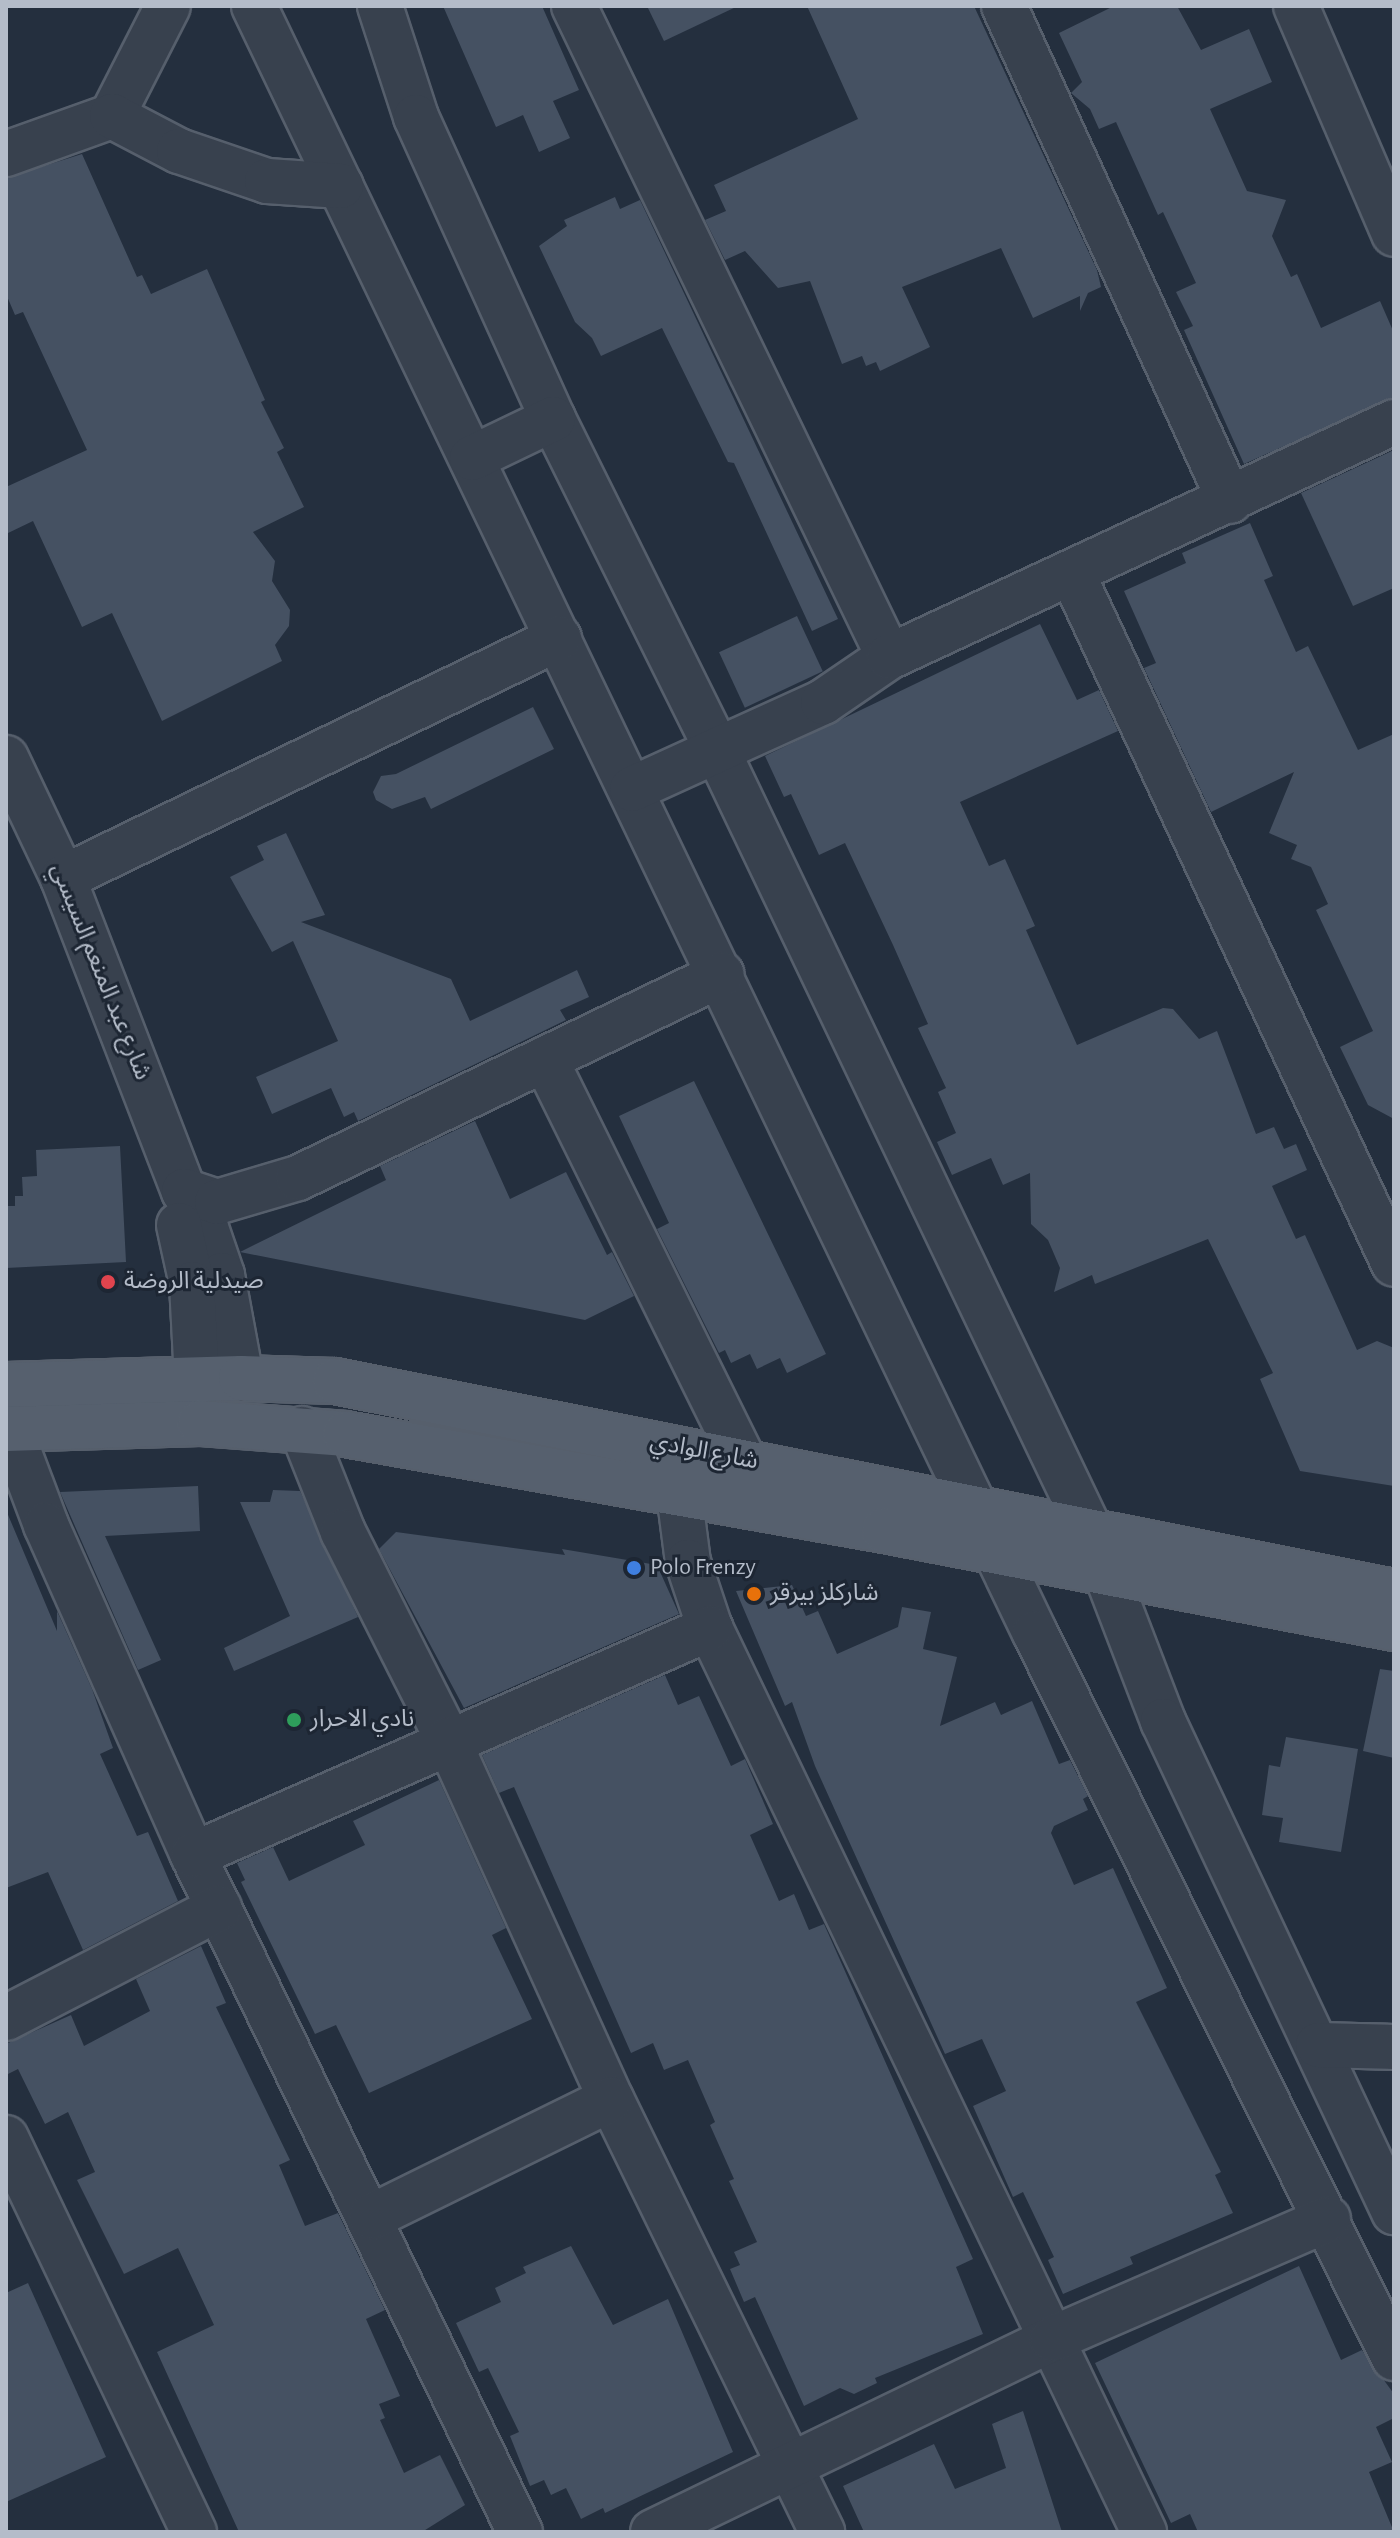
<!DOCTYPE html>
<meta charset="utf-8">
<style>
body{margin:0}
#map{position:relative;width:1400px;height:2538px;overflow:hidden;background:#242f3e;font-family:"Alegreya Sans","Noto Sans Arabic",sans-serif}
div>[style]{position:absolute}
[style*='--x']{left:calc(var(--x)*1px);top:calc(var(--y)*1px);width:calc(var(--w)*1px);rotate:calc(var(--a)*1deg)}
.building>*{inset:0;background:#455162;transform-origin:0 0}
.roads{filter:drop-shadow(2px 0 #565f6c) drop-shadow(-2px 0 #565f6c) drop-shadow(0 2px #565f6c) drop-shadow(0 -2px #565f6c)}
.minor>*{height:44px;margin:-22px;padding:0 22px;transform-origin:22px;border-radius:22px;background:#38414e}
.major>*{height:44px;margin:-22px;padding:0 22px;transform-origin:22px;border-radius:22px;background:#56606e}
.dots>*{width:22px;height:22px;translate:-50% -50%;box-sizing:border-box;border:4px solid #1d2633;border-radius:50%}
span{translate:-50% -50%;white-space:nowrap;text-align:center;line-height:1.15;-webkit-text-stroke:6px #1d2633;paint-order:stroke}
.street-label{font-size:24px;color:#b4bcc9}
.poi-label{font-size:24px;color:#b4bcc9}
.left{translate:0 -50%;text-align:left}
.frame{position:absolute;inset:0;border:8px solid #b4bcc9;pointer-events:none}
</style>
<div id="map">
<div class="building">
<div style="clip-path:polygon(443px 6px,542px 6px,579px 90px,553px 101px,570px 138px,539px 152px,523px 115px,496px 127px)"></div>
<div style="clip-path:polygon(647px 6px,738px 6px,664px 41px)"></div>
<div style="clip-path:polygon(807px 6px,974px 6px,1097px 270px,1101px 287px,1088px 293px,1080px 311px,1080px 296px,1033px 318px,1001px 248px,902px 287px,930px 347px,880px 371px,876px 362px,866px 366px,862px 356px,842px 364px,810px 281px,778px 288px,745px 251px,725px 260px,705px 220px,726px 211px,714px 185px,858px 119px)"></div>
<div style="clip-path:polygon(1114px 6px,1177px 6px,1201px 50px,1249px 29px,1272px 82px,1210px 109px,1247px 191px,1286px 200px,1272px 236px,1291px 277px,1297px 274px,1321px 328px,1380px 301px,1394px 333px,1394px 397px,1244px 464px,1184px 330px,1193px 326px,1176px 292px,1196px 283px,1163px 212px,1158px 215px,1116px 122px,1099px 129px,1090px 109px,1071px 93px,1082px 82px,1059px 33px)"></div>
<div style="clip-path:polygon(82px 154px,137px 277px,142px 275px,151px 294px,207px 269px,265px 400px,261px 402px,284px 448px,277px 452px,304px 507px,253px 532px,275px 561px,272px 581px,290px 610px,289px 626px,275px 645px,282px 661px,162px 721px,112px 613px,82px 627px,33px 521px,6px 534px,6px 487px,87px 450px,23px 312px,15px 315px,6px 294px,6px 178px)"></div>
<div style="clip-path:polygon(615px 197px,620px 209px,640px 200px,838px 619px,812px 631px,734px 463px,728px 462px,662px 328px,601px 356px,592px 338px,575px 322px,539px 246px,567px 226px,564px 220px)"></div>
<div style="clip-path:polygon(1394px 450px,1394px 588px,1353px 606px,1301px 493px)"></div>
<div style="clip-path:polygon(1250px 523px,1273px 576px,1264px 580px,1296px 652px,1308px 646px,1358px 750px,1394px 734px,1394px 1119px,1368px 1105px,1340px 1047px,1373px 1031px,1316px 910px,1328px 904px,1311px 867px,1291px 859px,1297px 845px,1269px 833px,1294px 772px,1211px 812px,1144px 668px,1156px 663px,1124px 591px,1186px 563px,1182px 553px)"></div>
<div style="left:797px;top:616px;width:61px;height:86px;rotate:65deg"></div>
<div style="clip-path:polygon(1040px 624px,1077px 700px,1099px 690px,1118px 731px,960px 802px,989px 866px,1005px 859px,1035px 926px,1026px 930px,1077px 1045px,1163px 1008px,1173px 1009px,1199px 1039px,1217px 1031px,1256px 1134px,1274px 1127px,1284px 1149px,1296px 1144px,1307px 1170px,1272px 1186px,1296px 1239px,1305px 1235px,1357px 1350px,1377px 1341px,1394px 1348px,1394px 1486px,1300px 1471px,1260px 1379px,1273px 1373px,1208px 1239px,1095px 1284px,1092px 1275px,1054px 1292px,1060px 1268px,1048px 1240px,1031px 1224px,1030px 1173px,1003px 1185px,991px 1158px,952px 1175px,937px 1142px,956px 1133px,938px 1092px,946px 1088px,918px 1028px,928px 1024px,893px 945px,845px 843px,819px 855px,791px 794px,784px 797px,765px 756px)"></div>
<div style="clip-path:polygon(533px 707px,554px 749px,431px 809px,425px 797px,392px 809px,376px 800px,373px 792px,381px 776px,396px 774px)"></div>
<div style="clip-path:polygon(286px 833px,325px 915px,301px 922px,451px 979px,470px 1021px,577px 970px,589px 997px,560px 1010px,566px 1020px,358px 1121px,354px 1112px,344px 1117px,331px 1088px,272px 1114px,256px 1077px,338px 1041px,293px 941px,272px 952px,230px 877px,264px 860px,257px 846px)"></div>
<div style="clip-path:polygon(694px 1081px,826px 1354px,787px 1373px,780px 1358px,757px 1369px,750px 1354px,731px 1363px,725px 1350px,719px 1353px,657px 1229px,669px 1223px,619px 1116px)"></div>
<div style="clip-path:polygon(475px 1121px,510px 1199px,566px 1172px,607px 1255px,612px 1252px,634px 1296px,585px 1320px,240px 1252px,386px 1180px,380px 1166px)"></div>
<div style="clip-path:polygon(120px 1146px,126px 1262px,6px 1268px,6px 1206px,15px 1206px,15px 1196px,23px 1196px,22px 1177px,37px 1176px,36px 1150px)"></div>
<div style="clip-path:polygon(198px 1486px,200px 1531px,105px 1536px,161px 1660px,138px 1670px,60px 1492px)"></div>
<div style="clip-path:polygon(273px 1490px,300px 1491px,358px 1617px,234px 1671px,224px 1648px,290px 1616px,240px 1502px,270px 1502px)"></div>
<div style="clip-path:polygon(6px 1510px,57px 1631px,57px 1611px,92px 1689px,113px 1748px,100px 1754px,137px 1836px,148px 1832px,178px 1901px,83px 1950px,48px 1872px,6px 1888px)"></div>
<div style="clip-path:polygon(396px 1532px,565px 1555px,562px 1549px,657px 1565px,679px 1614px,464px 1708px,379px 1549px)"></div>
<div style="clip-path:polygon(792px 1585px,806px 1616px,818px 1611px,837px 1654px,898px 1627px,902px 1607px,931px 1612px,923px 1649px,957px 1657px,940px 1726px,995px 1702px,1001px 1715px,1032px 1701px,1059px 1764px,1070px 1760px,1088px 1796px,1083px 1799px,1088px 1810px,1054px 1826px,1051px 1833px,1074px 1885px,1113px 1868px,1167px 1988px,1136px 2002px,1221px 2172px,1215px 2175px,1233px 2213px,1130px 2257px,1133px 2264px,1063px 2294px,1048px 2260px,1054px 2257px,1023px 2192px,1013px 2197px,973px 2106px,1006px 2091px,982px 2039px,945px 2054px,815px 1766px,792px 1702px,785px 1706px,736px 1591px)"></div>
<div style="clip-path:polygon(1380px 1669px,1394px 1671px,1394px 1758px,1363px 1751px)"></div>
<div style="clip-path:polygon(665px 1675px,678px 1705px,699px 1696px,731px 1766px,745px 1759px,773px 1824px,750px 1835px,779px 1901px,794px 1894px,809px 1930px,824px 1924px,973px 2259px,956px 2267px,983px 2334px,875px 2378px,877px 2383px,854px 2394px,840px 2388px,804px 2406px,755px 2297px,744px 2302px,730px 2269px,740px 2265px,734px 2252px,757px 2242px,729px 2181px,734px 2179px,710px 2125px,715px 2122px,688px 2060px,664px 2070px,653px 2043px,631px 2053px,514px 1787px,499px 1793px,482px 1755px)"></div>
<div style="clip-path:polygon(1286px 1737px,1358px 1749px,1341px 1852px,1279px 1842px,1283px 1818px,1262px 1815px,1269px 1765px,1280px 1767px)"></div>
<div style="clip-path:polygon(439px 1780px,506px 1928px,492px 1935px,532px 2019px,369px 2093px,336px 2025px,315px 2034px,241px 1882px,245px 1880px,237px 1863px,273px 1847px,289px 1881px,365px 1845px,353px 1821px)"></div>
<div style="clip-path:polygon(201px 1946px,226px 2003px,216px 2007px,290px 2160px,279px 2165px,305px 2226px,338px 2213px,385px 2310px,366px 2319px,400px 2396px,379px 2404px,385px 2418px,380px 2420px,404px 2473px,440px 2455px,465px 2505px,422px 2532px,239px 2532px,157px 2352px,214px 2325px,178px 2248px,124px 2274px,77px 2180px,95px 2172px,68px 2112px,45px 2124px,18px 2069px,6px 2075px,6px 2044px,71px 2015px,84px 2046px,150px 2011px,136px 1979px)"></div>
<div style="clip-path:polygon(571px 2246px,613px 2325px,668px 2299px,733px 2452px,605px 2513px,603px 2508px,581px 2519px,566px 2488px,551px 2495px,544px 2480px,530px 2486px,510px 2436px,519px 2432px,488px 2368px,479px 2372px,456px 2323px,501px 2302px,495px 2288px,526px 2273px,523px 2267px)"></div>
<div style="clip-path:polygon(1299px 2266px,1341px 2360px,1362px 2350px,1394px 2394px,1394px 2418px,1376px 2427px,1392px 2462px,1369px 2472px,1394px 2532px,1198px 2532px,1190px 2514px,1171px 2523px,1095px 2363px)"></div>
<div style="clip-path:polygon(28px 2283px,106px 2457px,6px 2502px,6px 2293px)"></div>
<div style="clip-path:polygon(1023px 2411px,1062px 2532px,864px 2532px,843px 2486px,934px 2444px,955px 2489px,1006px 2468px,992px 2424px)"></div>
</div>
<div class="roads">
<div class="minor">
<div style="--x:254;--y:6;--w:1805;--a:64.36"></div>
<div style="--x:1035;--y:1633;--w:809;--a:63.66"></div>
<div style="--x:380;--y:6;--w:117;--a:72"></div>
<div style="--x:416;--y:117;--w:332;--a:65.6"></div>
<div style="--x:553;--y:419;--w:369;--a:63.6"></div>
<div style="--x:717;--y:750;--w:865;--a:64.47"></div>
<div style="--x:1090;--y:1531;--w:204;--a:69"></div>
<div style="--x:1163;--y:1721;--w:543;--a:64.8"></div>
<div style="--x:574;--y:6;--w:723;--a:64.18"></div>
<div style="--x:1004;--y:6;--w:544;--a:65.46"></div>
<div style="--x:1296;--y:6;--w:248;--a:66.7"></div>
<div style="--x:112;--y:116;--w:123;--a:-63"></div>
<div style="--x:6;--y:154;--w:113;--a:-19.7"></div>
<div style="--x:112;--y:116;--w:76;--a:27.6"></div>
<div style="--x:179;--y:151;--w:93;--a:18.8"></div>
<div style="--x:267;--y:181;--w:74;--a:3.9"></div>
<div style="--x:472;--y:458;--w:90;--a:-25.7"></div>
<div style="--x:1072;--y:573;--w:762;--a:65.01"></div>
<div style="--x:6;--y:758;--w:133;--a:64.6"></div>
<div style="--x:63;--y:878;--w:336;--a:68.9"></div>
<div style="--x:184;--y:1191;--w:43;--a:59.3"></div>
<div style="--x:206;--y:1228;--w:50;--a:71.2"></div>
<div style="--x:222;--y:1275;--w:105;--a:79.5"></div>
<div style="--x:632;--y:789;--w:210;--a:-24.5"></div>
<div style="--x:823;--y:702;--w:80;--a:-34.3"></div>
<div style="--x:889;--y:657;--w:557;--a:-24.95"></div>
<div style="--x:63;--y:878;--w:551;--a:-25.82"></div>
<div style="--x:545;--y:1059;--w:446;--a:63.7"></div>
<div style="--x:184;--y:1191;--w:35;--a:18"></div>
<div style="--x:217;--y:1202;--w:84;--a:-16.5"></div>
<div style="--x:298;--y:1178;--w:470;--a:-25.7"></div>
<div style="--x:179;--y:1225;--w:60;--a:77.6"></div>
<div style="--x:192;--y:1284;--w:95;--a:87"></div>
<div style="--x:10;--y:1429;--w:103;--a:69.4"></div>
<div style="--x:46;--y:1525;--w:361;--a:66"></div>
<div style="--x:193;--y:1855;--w:752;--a:64.22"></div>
<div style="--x:302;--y:1429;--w:111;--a:68.3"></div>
<div style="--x:343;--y:1532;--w:233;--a:63.2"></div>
<div style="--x:448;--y:1740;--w:394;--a:65.6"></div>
<div style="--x:611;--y:2099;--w:482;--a:64"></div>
<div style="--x:679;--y:1493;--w:70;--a:82.6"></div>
<div style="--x:688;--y:1562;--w:70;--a:71.6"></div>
<div style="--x:710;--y:1628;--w:1003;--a:64.35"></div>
<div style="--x:193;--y:1855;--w:565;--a:-23.7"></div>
<div style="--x:6;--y:2018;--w:240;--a:-27.3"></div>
<div style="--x:1318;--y:2045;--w:76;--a:1.5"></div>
<div style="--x:6;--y:2138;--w:437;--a:64.5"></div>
<div style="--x:371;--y:2217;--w:267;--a:-26.2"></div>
<div style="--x:653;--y:2532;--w:443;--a:-25.8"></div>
<div style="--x:1052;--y:2339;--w:301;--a:-23.5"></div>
</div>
<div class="major">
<div style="--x:6;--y:1385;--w:235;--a:-1.7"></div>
<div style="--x:241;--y:1378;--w:94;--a:1.8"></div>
<div style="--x:335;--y:1381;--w:1080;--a:11.27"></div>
<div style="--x:6;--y:1429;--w:194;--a:-1.8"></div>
<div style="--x:200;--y:1423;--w:145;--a:4.3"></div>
<div style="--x:345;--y:1434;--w:547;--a:10.1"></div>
<div style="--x:884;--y:1530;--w:519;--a:10.88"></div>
</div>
</div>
<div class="dots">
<div style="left:108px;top:1282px;background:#e0444e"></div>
<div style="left:634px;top:1568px;background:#3f7fe0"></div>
<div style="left:754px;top:1594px;background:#e8710a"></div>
<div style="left:294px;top:1720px;background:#2e9e5b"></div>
</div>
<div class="street-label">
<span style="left:100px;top:972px;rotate:68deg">شارع عبد المنعم السيسي</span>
<span style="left:704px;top:1452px;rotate:11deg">شارع الوادي</span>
</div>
<div class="poi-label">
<span class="left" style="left:124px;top:1282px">صيدلية الروضة</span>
<span class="left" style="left:650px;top:1568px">Polo Frenzy</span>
<span class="left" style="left:770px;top:1594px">شاركلز بيرقر</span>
<span class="left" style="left:310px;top:1720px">نادي الاحرار</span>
</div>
<div class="frame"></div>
</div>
